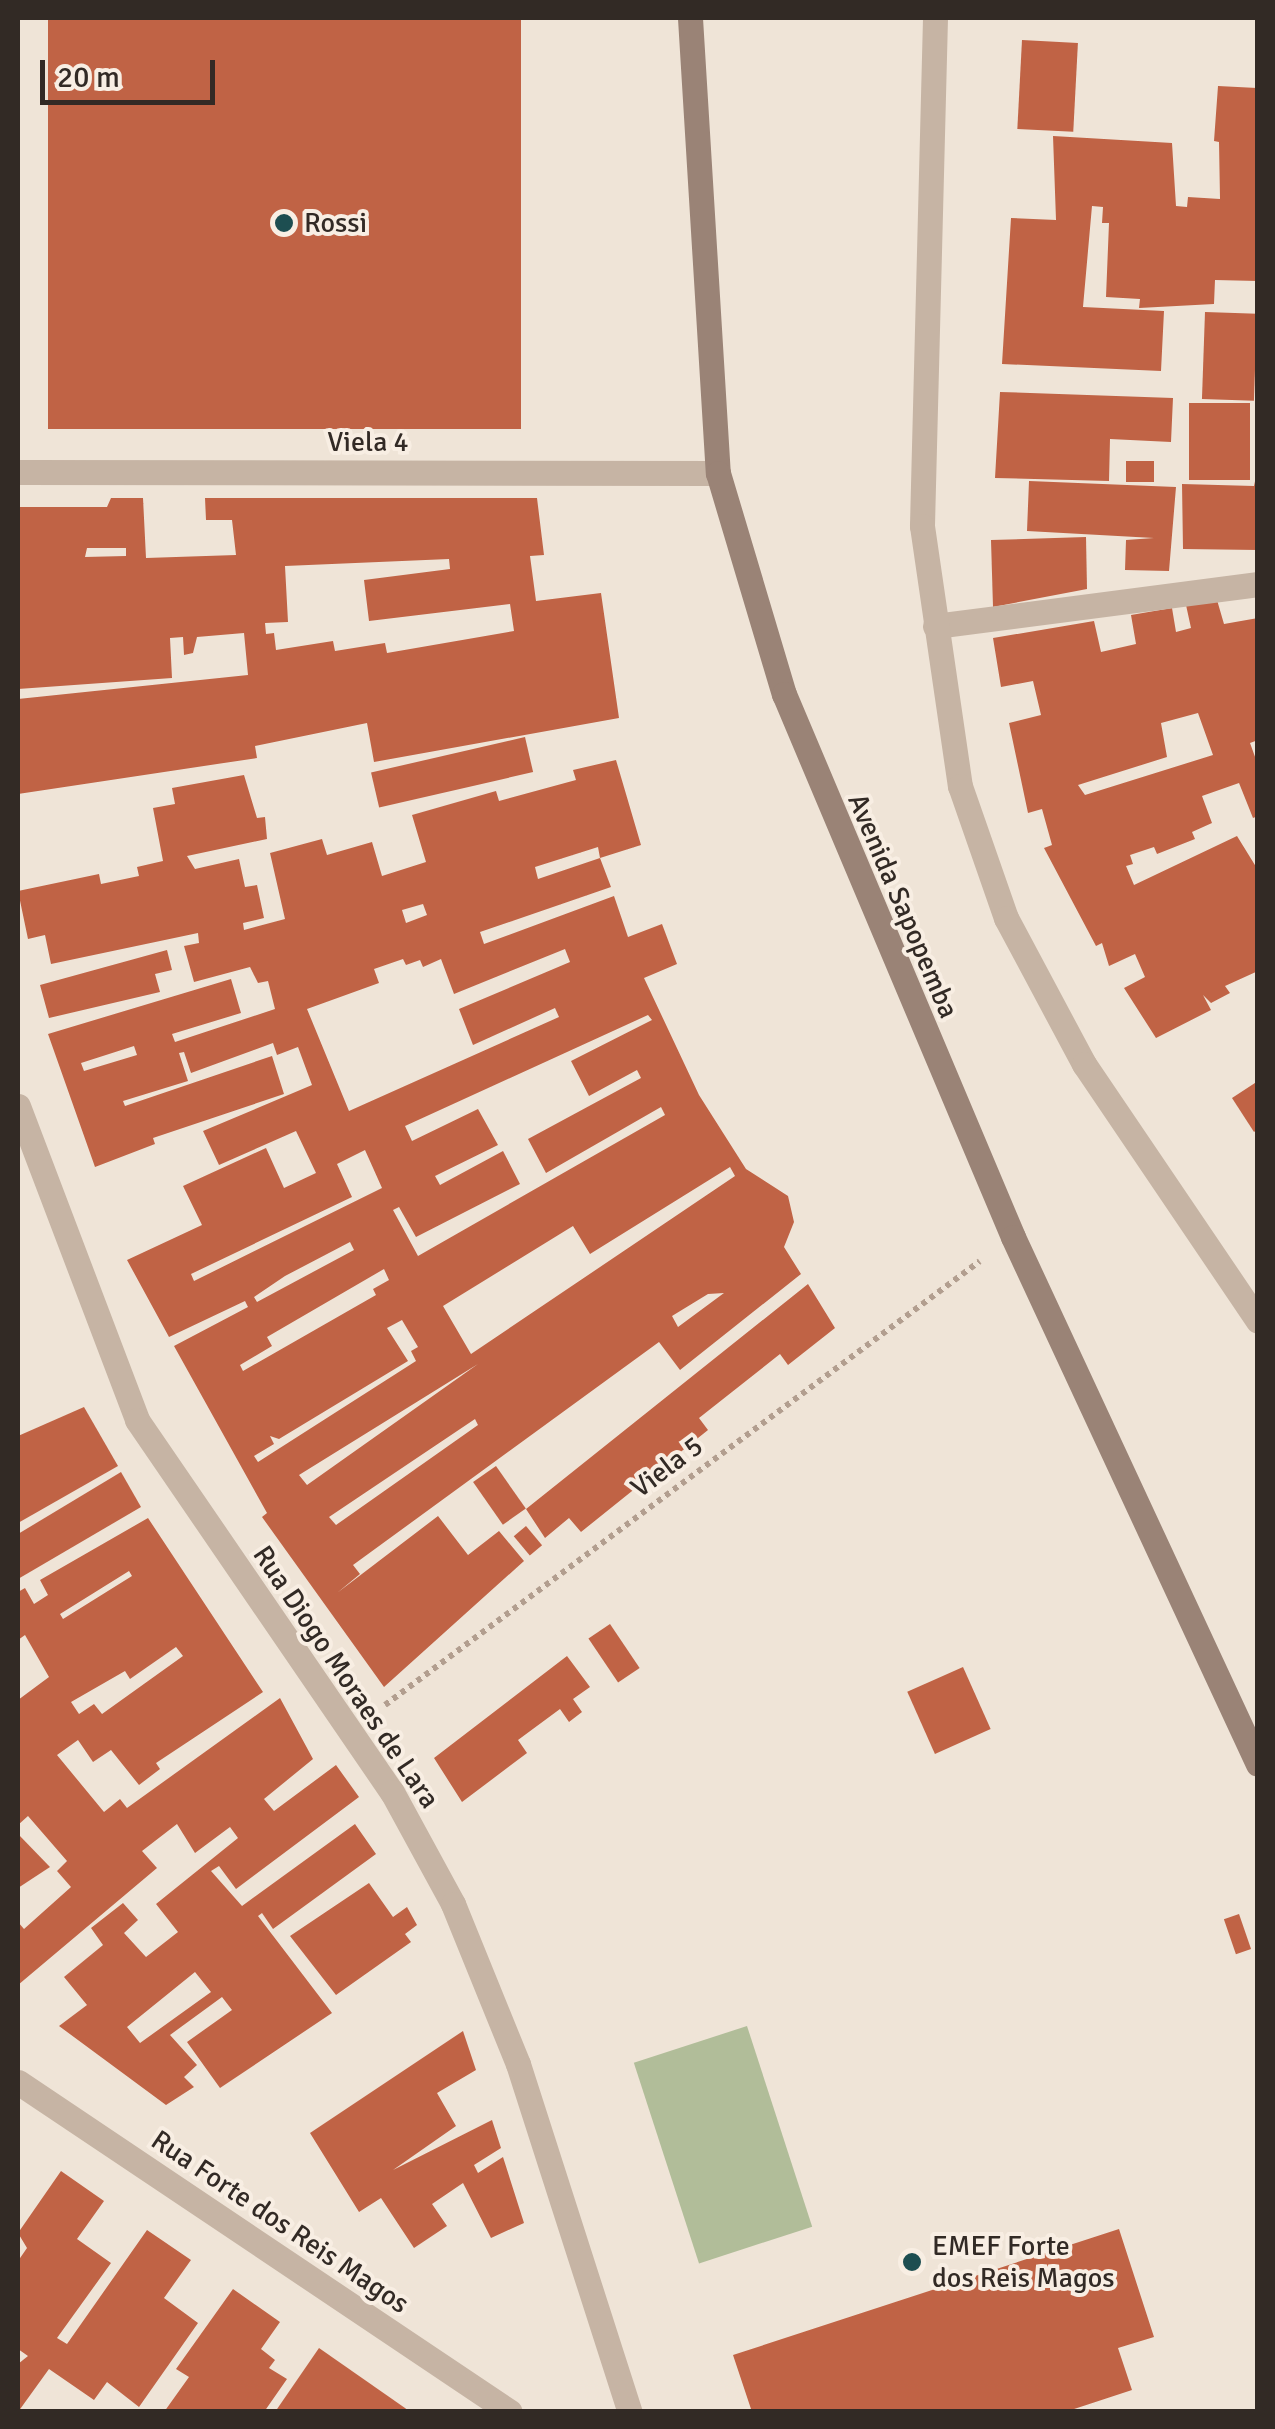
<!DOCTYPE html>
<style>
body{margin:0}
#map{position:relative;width:1275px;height:2429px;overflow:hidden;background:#efe4d7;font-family:Signika,sans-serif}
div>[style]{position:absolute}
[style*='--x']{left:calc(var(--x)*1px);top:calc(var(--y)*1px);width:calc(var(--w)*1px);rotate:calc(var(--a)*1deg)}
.green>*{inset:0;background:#b1bd99;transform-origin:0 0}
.building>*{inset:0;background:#c06345;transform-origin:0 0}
.path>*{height:6px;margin-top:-3px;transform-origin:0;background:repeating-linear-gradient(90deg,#b29e8f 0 5px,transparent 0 10px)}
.service>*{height:25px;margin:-12.5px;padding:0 12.5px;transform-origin:12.5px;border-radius:12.5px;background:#c6b4a4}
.minor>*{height:25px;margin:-12.5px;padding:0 12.5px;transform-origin:12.5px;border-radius:12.5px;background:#c6b4a4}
.secondary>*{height:25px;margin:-12.5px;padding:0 12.5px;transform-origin:12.5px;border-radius:12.5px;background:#9a8376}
.dots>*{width:28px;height:28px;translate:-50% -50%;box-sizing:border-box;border:5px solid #f8eee3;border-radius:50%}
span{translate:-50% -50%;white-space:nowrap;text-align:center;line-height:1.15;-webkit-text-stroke:8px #f8eee3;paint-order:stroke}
.poi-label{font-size:28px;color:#322a25}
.left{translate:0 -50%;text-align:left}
.street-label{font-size:28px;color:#322a25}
.frame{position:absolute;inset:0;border:20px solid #322a25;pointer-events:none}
.scale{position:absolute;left:40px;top:60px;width:175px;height:45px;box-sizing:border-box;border:5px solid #322a25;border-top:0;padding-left:12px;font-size:30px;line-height:35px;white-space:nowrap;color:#322a25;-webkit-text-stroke:8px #f8eee3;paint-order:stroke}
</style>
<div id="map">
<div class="green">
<div style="left:747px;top:2026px;width:211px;height:119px;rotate:72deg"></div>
</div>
<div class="building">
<div style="left:48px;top:18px;width:473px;height:411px"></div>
<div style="left:1022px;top:40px;width:56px;height:89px;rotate:3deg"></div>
<div style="clip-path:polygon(1218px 86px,1257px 88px,1258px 281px,1215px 280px,1214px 304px,1139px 308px,1140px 299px,1106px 297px,1109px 223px,1102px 223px,1103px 207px,1092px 206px,1083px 307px,1164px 311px,1161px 371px,1002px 364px,1011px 218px,1056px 220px,1053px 136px,1172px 143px,1176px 206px,1187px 207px,1188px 197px,1220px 199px,1219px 142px,1214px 141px)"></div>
<div style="left:1205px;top:312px;width:52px;height:87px;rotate:2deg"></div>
<div style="clip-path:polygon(1000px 392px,1173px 398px,1171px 442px,1110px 439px,1109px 481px,995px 478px)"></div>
<div style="left:1189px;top:403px;width:61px;height:77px"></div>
<div style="left:1126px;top:461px;width:28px;height:21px"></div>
<div style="clip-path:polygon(1258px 467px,1258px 550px,1183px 549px,1182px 484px,1254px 486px)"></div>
<div style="clip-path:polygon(1029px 481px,1176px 487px,1169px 571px,1125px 570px,1126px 540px,1154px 538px,1027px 531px)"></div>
<div style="clip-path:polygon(evenodd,111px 498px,143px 498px,146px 558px,236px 555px,232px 520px,206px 520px,205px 498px,537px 498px,544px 555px,530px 556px,536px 601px,601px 593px,619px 718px,374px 762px,367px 723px,255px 746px,257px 758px,18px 794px,18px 699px,248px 675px,244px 633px,197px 637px,193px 653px,184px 655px,183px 637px,170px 638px,172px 678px,18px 689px,18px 507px,107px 507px,111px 498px,87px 548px,126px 548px,126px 556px,85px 557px,87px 548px,111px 498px,449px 559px,450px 569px,364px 580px,369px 621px,510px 604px,514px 631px,387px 653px,385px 643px,335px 651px,333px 641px,276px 650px,274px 633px,266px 634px,265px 623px,288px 622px,285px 566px,449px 559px)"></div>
<div style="clip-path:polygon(1086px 537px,1087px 589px,993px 607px,991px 540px)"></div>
<div style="clip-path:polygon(evenodd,1217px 600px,1224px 624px,1258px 618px,1258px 740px,1250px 743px,1258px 765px,1258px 816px,1253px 818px,1239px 783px,1202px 796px,1212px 823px,1192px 832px,1195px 839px,1157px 854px,1154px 847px,1130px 855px,1133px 864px,1126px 866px,1134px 885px,1237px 836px,1258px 870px,1258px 971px,1225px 986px,1230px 993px,1211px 1003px,1203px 995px,1211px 1010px,1156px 1038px,1124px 988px,1145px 977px,1135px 954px,1109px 966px,1102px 943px,1096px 946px,1044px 848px,1052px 845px,1042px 809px,1028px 813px,1009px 723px,1041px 715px,1033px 681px,1001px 687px,993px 638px,1094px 621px,1101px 652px,1136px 644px,1131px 615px,1172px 608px,1176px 632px,1191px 628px,1186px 605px,1217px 600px,1198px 713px,1213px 755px,1085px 795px,1078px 785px,1167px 757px,1161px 723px,1198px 713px)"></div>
<div style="left:525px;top:737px;width:36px;height:158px;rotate:77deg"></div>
<div style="clip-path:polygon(evenodd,616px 760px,641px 845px,600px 858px,598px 847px,535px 867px,538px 879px,600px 858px,611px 887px,480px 932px,484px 944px,614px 896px,628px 937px,662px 924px,677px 964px,644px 978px,699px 1095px,746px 1169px,788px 1196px,794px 1222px,784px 1247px,801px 1274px,680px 1370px,659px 1342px,353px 1565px,360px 1574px,337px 1593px,438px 1516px,468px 1555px,499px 1531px,524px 1561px,384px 1687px,262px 1517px,267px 1513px,174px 1346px,248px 1307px,245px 1301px,169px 1337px,127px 1260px,202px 1225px,183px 1186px,266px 1148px,284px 1188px,316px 1173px,296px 1131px,219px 1165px,203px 1131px,312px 1085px,298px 1047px,277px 1055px,273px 1043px,191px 1073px,184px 1052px,179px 1053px,188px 1081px,123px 1101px,125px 1106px,272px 1056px,284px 1094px,153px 1138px,155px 1144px,95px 1167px,48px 1034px,231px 979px,241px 1013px,172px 1034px,175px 1042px,275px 1009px,268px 981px,258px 983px,250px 967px,194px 982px,184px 946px,199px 943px,198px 933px,51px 964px,45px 935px,28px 939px,18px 891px,99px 874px,101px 884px,139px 876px,137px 867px,163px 861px,153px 808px,175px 804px,172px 788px,244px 775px,257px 818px,265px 817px,267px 839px,187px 856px,195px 869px,239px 859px,245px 887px,257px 885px,264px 918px,243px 923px,244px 930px,285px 919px,270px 853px,322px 839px,327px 855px,372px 842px,382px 876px,426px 862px,412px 815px,496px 791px,499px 801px,576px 780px,573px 770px,616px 760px,423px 904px,427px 915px,406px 923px,402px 910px,423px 904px,616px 760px,565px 949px,570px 962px,459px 1009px,473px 1045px,555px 1008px,559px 1017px,349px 1111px,307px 1009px,379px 983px,374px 969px,403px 959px,406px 965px,420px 960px,423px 967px,441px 959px,454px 994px,565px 949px,616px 760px,648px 1015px,652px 1020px,571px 1061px,589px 1096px,637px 1070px,641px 1078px,528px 1139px,546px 1173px,661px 1107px,665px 1115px,418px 1256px,393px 1210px,399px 1207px,416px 1237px,520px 1184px,503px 1151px,440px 1185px,435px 1176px,498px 1145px,478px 1109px,412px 1141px,405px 1126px,648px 1015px,616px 760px,134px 1046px,137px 1055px,84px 1071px,81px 1063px,134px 1046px,616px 760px,365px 1150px,382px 1188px,194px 1281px,191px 1274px,352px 1197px,337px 1164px,365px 1150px,616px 760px,730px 1167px,735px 1176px,471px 1354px,443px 1306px,573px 1226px,590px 1254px,730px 1167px,616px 760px,350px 1242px,354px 1250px,257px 1302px,254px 1297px,285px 1276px,350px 1242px,616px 760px,384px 1269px,389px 1280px,373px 1289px,376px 1295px,243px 1371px,240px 1365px,272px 1346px,267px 1337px,384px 1269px,616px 760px,724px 1293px,678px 1327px,672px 1316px,708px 1294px,724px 1293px,616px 760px,402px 1320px,418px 1347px,411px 1351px,416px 1361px,258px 1462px,254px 1456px,274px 1444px,270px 1436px,279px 1439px,408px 1361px,387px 1328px,402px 1320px,616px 760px,478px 1364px,307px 1485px,299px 1475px,478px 1364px,616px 760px,475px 1419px,478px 1425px,336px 1525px,329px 1517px,475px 1419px)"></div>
<div style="clip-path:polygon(167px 950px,172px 970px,155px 974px,160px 992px,49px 1018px,40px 985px)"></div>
<div style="clip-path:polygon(1258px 1081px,1258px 1129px,1254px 1132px,1232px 1098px)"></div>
<div style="clip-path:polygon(808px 1284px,835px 1328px,788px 1365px,780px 1354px,699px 1418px,708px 1430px,581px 1532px,569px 1518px,545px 1538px,526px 1509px)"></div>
<div style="clip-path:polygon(84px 1407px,118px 1466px,18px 1523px,18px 1436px)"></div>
<div style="left:496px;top:1466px;width:52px;height:28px;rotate:55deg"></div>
<div style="clip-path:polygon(121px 1472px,141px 1507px,18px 1579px,18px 1534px)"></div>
<div style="clip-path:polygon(evenodd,148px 1518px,263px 1692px,156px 1763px,160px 1769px,139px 1785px,111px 1750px,93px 1762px,78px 1740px,57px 1755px,104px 1812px,120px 1799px,127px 1808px,280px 1698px,313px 1759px,264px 1799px,274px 1811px,336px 1765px,359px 1797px,236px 1889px,219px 1866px,211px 1871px,242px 1906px,355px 1824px,376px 1854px,273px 1929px,262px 1913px,258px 1916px,332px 2013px,220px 2088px,187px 2042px,232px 2010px,222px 1997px,170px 2035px,197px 2065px,184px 2077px,194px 2087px,166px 2105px,59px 2026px,87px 2005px,64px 1977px,103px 1945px,91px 1928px,123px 1903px,138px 1920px,124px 1933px,146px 1957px,178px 1932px,156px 1904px,238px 1838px,230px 1827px,195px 1853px,177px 1824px,142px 1851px,157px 1868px,18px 1985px,18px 1922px,24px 1929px,71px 1887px,57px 1871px,67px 1861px,28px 1816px,18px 1825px,18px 1700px,49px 1677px,25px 1635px,18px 1640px,18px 1592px,25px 1588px,34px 1604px,48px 1595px,40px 1580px,148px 1518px,129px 1571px,132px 1576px,63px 1619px,60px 1614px,129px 1571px,148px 1518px,176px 1647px,183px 1656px,102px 1714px,94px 1704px,79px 1714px,71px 1702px,125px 1671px,130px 1679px,176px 1647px,148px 1518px,195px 1972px,211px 1992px,140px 2043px,127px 2027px,195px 1972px)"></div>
<div style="left:526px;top:1526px;width:25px;height:16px;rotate:50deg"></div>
<div style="left:610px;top:1624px;width:53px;height:26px;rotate:56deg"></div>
<div style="clip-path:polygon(567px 1656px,590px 1687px,573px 1699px,582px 1712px,569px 1722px,560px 1709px,518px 1740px,527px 1753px,462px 1802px,434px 1758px)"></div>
<div style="left:963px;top:1667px;width:68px;height:61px;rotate:66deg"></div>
<div style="clip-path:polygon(18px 1834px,50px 1867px,18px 1888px)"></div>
<div style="clip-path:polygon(369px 1883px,393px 1917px,407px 1907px,417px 1925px,405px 1934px,411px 1942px,336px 1995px,290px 1936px)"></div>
<div style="left:1239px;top:1914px;width:37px;height:16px;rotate:71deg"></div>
<div style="clip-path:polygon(463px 2031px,476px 2070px,437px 2093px,456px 2126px,393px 2170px,492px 2120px,501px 2148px,474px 2165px,478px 2173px,503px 2157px,524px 2223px,491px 2238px,463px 2183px,432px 2204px,447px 2226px,414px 2248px,381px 2198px,359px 2212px,310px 2133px)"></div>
<div style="clip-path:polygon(61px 2171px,104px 2201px,77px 2239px,111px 2263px,57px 2338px,67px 2344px,147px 2230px,191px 2260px,164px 2298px,198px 2323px,139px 2407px,107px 2382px,94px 2400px,49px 2369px,18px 2412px,18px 2364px,28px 2356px,18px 2349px,18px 2261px,27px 2248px,18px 2233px)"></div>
<div style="clip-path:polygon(1119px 2229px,1154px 2337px,1118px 2348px,1132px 2390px,1065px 2412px,752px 2412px,733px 2355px)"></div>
<div style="clip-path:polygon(233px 2289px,280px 2322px,261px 2349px,275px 2360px,269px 2368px,287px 2379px,264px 2412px,164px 2412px,189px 2377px,176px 2369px)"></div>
<div style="clip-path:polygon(319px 2348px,405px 2408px,410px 2412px,275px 2412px)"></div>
</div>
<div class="path">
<div style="--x:385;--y:1705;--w:742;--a:-36.73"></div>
</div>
<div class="service">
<div style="--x:18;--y:472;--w:700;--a:0.08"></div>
<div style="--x:935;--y:626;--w:326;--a:-7.4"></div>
</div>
<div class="minor">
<div style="--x:935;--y:18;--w:508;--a:91.47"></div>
<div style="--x:922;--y:526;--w:263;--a:81.7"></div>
<div style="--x:960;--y:786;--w:140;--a:70.8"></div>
<div style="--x:1006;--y:918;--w:166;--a:61.9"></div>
<div style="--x:1084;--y:1064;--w:310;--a:55.9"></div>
<div style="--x:18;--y:1106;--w:336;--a:69.2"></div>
<div style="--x:137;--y:1420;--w:451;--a:55.6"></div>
<div style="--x:392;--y:1792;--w:128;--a:61.4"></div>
<div style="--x:453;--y:1904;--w:173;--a:67.9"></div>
<div style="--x:518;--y:2064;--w:366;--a:72.2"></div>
<div style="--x:18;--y:2082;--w:592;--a:33.85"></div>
</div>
<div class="secondary">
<div style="--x:690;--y:18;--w:456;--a:86.5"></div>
<div style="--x:718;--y:473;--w:231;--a:73.4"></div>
<div style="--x:784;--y:694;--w:589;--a:67.13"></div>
<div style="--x:1013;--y:1237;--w:581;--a:65.07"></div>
</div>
<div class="dots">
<div style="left:284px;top:223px;background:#1d4e51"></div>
<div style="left:912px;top:2262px;background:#1d4e51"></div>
</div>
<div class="poi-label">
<span class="left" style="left:304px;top:223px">Rossi</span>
<span class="left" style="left:932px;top:2262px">EMEF Forte<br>dos Reis Magos</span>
</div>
<div class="street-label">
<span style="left:368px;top:442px">Viela 4</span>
<span style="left:903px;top:906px;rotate:67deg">Avenida Sapopemba</span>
<span style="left:667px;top:1467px;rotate:-37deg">Viela 5</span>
<span style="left:346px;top:1677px;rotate:56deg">Rua Diogo Moraes de Lara</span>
<span style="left:280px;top:2222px;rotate:34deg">Rua Forte dos Reis Magos</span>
</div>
<div class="frame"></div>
<div class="scale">20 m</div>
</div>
